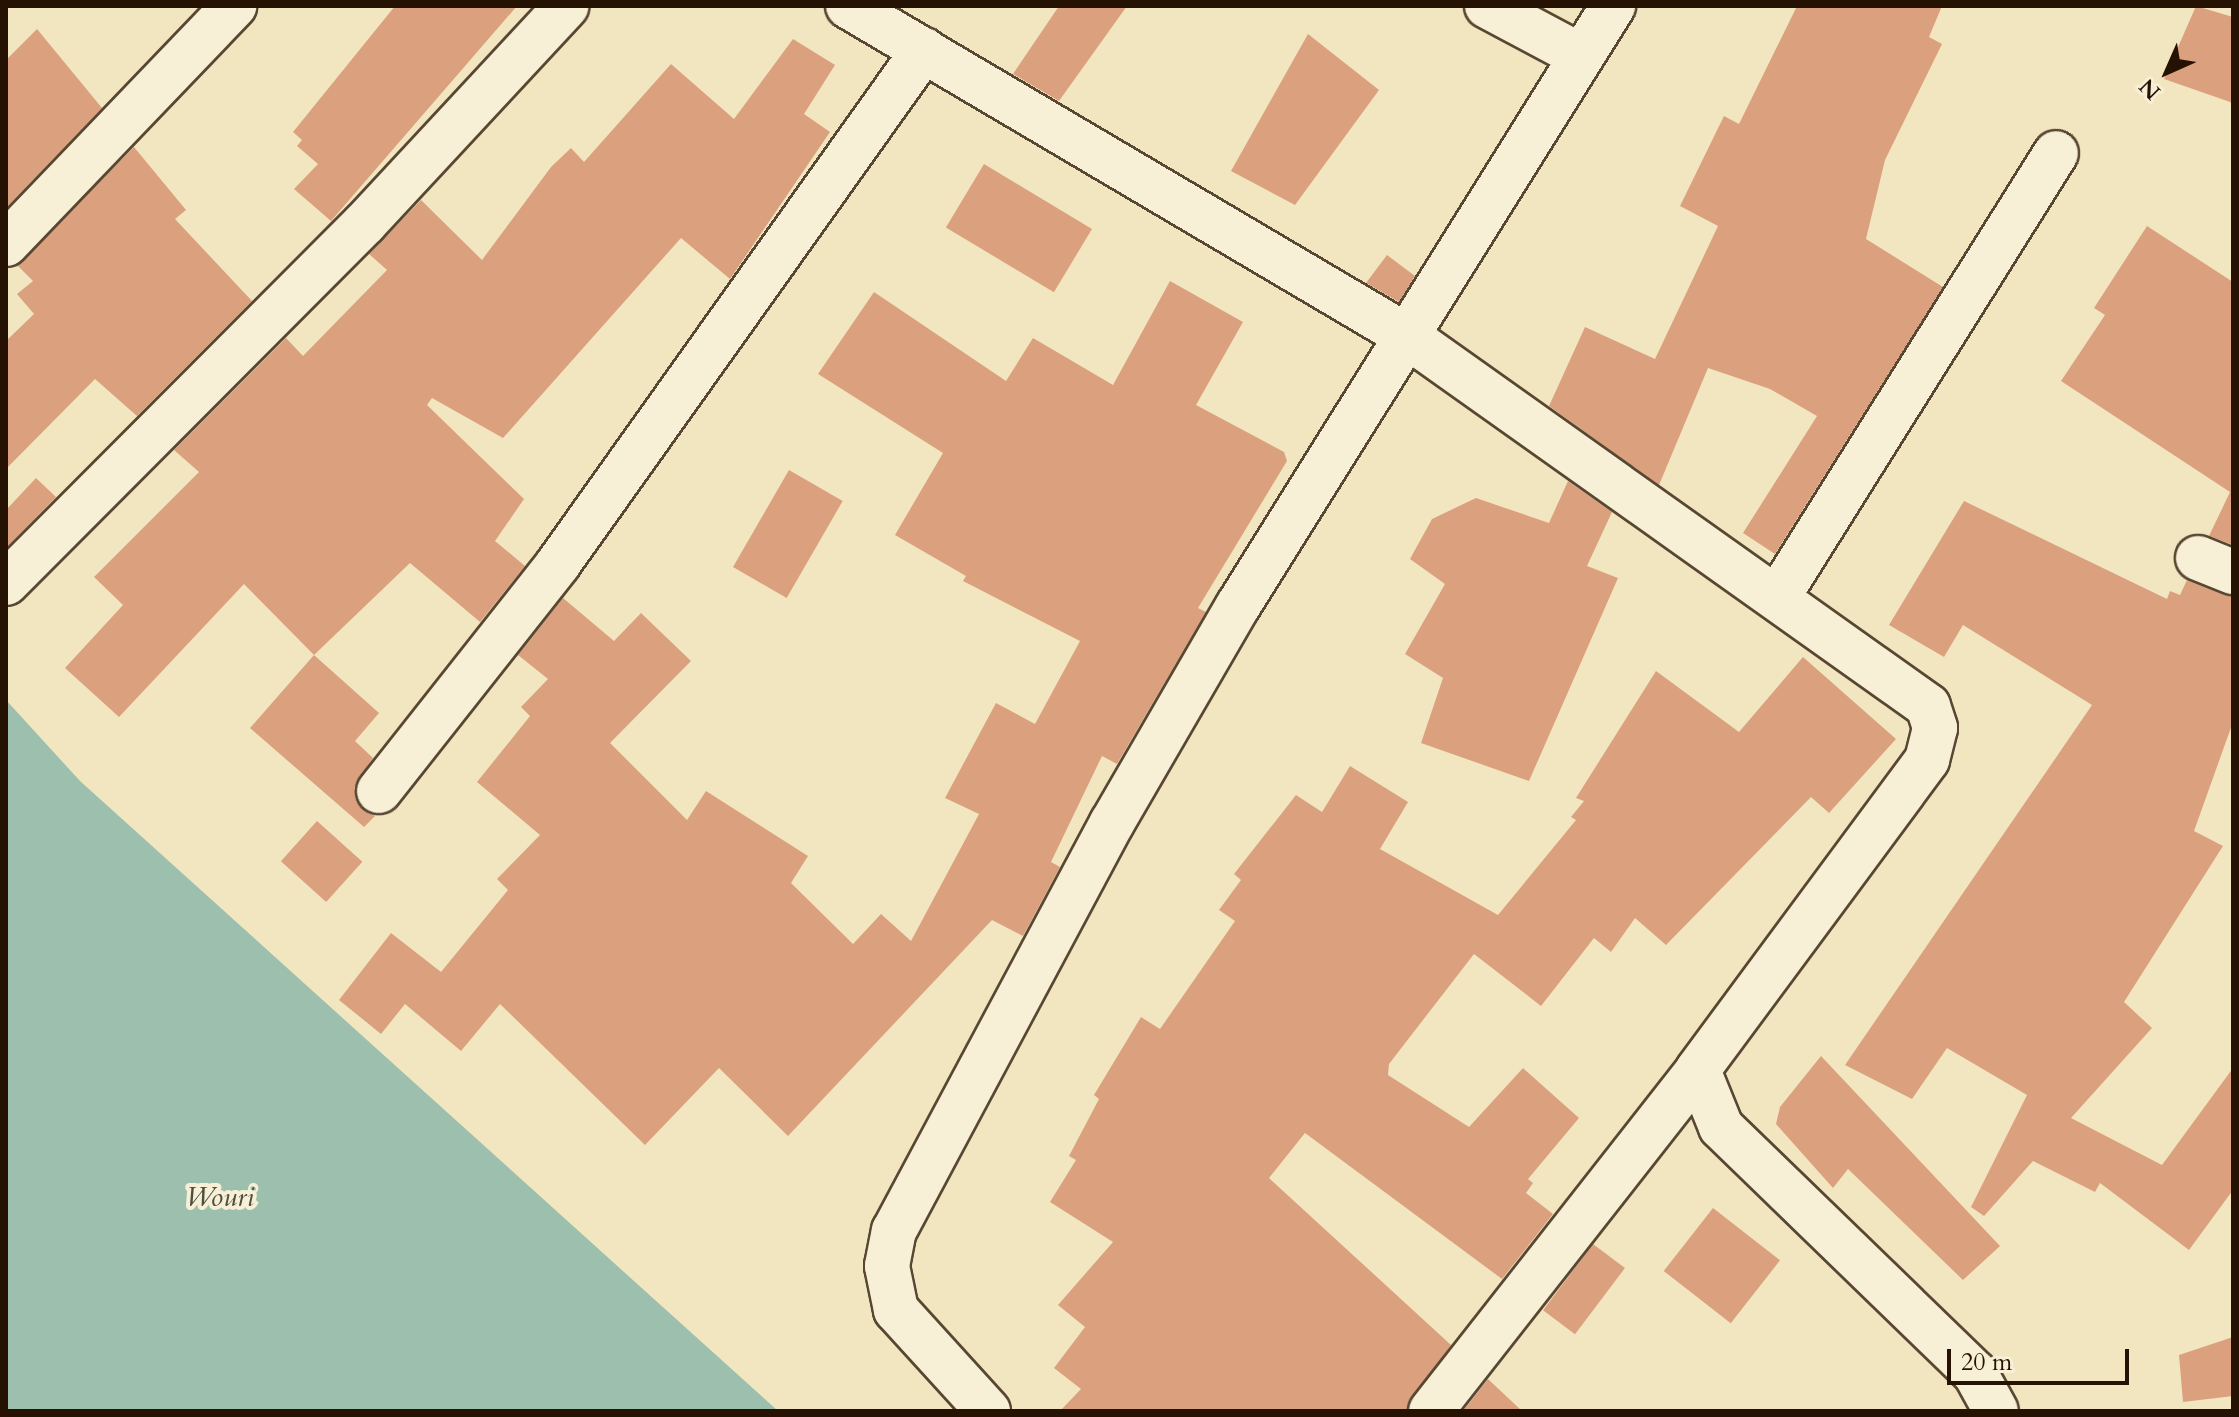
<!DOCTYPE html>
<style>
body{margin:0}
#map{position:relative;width:2239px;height:1417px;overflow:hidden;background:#f2e6c0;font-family:Cardo,serif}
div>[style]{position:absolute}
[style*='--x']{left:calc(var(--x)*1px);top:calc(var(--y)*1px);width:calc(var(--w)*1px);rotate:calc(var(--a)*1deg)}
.water>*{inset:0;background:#9cc0ad}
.building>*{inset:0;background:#dba17f;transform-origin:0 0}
.roads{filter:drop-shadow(2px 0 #584732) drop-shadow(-2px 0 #584732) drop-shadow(0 2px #584732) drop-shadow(0 -2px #584732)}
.street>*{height:44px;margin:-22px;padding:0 22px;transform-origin:22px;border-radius:22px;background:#f7efd6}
span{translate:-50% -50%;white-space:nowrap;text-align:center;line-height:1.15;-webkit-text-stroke:8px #f7efd6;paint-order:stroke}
.water-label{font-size:28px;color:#4f4f3e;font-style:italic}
.frame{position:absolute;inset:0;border:8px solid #251202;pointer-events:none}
.north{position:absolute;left:2127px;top:32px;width:80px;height:80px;-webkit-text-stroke:6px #f7efd6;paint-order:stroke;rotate:225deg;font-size:22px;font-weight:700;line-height:32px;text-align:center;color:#251202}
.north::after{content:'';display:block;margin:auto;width:28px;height:36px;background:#251202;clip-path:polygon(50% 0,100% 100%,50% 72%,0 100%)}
.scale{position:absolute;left:1947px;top:1349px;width:182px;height:36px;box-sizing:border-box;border:4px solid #251202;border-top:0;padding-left:10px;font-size:24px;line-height:28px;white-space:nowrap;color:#251202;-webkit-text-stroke:6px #f7efd6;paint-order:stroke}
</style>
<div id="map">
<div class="water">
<div style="clip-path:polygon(6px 700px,80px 781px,778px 1411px,6px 1411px)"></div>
</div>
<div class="building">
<div style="clip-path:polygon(395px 6px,517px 6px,331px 221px,294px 189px,318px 164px,297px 146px,302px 140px,293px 132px)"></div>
<div style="clip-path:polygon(1059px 6px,1127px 6px,1059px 101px,1013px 74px)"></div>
<div style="clip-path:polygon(1797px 6px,1942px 6px,1929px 37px,1942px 44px,1885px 160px,1866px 239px,1943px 287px,1775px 554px,1743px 533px,1817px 416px,1770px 389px,1708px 368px,1659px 485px,1549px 406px,1585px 327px,1655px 359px,1718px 226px,1680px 206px,1724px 116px,1739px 124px)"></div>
<div style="clip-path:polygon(2196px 6px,2233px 17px,2233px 103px,2164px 79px)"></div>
<div style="clip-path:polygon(37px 29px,102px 108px,6px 208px,6px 60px)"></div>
<div style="clip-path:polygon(1308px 34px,1379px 90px,1295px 205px,1231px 171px)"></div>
<div style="clip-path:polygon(793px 39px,835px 65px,804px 114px,830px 132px,730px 279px,681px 238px,503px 438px,432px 398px,427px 405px,524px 499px,495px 541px,525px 566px,480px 622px,410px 563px,314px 655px,244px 584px,119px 717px,65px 668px,123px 605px,94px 577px,199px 472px,174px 450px,286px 338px,303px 356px,387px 270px,369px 254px,421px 200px,482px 260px,551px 167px,571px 148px,584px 162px,671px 64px,734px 119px)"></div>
<div style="clip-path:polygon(134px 147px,186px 210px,175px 219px,252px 301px,137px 416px,95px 379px,6px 469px,6px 341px,34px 314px,17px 294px,33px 281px,17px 265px)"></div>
<div style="left:984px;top:164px;width:126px;height:74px;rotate:31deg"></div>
<div style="clip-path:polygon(2147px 226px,2233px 282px,2233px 545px,2209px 536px,2230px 492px,2061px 381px,2105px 315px,2094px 308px)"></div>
<div style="clip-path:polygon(1387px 255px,1415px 276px,1399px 302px,1366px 283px)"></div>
<div style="clip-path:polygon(1170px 281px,1243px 322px,1196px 405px,1284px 452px,1287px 461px,1198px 608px,1206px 612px,1117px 764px,1102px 756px,1051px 862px,1060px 867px,1023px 936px,992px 920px,788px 1136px,719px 1068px,645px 1145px,500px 1004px,461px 1051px,405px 1004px,381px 1034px,339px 1000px,391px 933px,441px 972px,508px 890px,497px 879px,540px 835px,477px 782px,530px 716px,521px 707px,548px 679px,518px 655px,563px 598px,614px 641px,641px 613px,691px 661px,610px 743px,687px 820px,706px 791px,808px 856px,791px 883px,853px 944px,881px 914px,911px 941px,979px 814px,945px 798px,996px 703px,1035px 724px,1080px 641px,963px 581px,966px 576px,895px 535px,943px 453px,818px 374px,874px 292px,1006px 381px,1033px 338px,1113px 385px)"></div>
<div style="left:789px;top:470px;width:62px;height:112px;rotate:30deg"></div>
<div style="clip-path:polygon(36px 478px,56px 497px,6px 548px,6px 510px)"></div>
<div style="clip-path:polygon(1568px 481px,1612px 512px,1587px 566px,1618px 578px,1529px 781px,1421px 743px,1443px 678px,1405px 654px,1445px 584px,1410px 559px,1432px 519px,1476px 498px,1549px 523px)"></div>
<div style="clip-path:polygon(1964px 501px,2167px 599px,2170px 591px,2180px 595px,2187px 580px,2233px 596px,2233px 722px,2194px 831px,2223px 846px,2124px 1002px,2152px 1028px,2071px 1118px,2162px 1165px,2233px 1068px,2233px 1190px,2189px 1250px,2100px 1183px,2095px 1192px,2033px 1161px,1984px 1216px,1971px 1207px,2027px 1095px,1947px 1048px,1912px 1099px,1845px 1065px,2092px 705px,1963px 625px,1944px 657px,1889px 625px)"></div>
<div style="clip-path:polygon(314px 655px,379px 713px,355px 741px,373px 758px,354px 788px,363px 810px,375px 816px,364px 827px,250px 728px)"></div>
<div style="clip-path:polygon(1803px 657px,1896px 739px,1829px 813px,1811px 797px,1666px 945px,1635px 918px,1611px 952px,1594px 938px,1541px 1006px,1474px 954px,1389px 1064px,1388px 1075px,1469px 1127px,1523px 1068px,1579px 1118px,1528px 1179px,1533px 1183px,1526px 1193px,1553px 1214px,1502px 1279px,1305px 1133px,1269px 1178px,1451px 1345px,1407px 1411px,1060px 1411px,1081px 1389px,1054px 1368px,1085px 1327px,1058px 1305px,1113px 1242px,1050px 1202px,1076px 1160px,1069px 1156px,1099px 1099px,1094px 1095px,1141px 1017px,1160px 1029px,1235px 921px,1219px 910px,1241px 880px,1234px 874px,1296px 795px,1322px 812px,1350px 766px,1408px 802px,1380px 849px,1498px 915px,1576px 820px,1571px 817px,1584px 801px,1576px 798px,1656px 671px,1739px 732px)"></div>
<div style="left:317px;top:821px;width:61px;height:54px;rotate:42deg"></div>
<div style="clip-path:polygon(1821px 1056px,2000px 1246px,1963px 1280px,1848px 1169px,1833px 1188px,1776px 1124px,1780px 1107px)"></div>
<div style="left:1713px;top:1208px;width:85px;height:80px;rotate:38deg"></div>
<div style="left:1593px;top:1244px;width:40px;height:83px;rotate:37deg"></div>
<div style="clip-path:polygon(2233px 1337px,2233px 1396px,2183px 1402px,2179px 1355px)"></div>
<div style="clip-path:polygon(1488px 1379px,1522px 1411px,1463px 1411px)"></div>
</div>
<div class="roads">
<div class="street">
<div style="--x:848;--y:6;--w:649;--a:30.56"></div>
<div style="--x:1407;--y:336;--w:639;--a:35.38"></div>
<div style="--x:1928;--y:706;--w:23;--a:72"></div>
<div style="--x:1935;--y:728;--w:33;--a:104"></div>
<div style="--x:1927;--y:760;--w:385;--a:126.5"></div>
<div style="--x:1698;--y:1070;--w:61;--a:68"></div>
<div style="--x:1721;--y:1127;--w:354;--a:44.1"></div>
<div style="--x:1975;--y:1373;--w:43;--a:61.1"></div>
<div style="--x:1487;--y:6;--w:106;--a:28"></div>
<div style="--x:6;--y:244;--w:330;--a:-46.2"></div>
<div style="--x:2198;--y:558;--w:38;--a:22"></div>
<div style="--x:6;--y:583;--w:508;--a:-45.08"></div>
<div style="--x:365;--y:223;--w:296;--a:-47.1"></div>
<div style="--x:1777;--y:598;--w:525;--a:-57.91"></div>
<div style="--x:379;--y:791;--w:289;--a:-51.7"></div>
<div style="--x:558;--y:564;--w:631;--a:-54.55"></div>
<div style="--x:988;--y:1411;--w:137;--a:-132.3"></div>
<div style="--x:896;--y:1310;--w:45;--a:-101.6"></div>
<div style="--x:887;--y:1266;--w:36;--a:-79"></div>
<div style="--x:894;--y:1231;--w:463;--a:-61.9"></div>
<div style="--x:1112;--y:823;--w:251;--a:-59.9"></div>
<div style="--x:1238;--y:606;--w:708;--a:-57.99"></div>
<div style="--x:1431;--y:1411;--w:433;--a:-51.9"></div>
</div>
</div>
<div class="water-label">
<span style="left:220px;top:1197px">Wouri</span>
</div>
<div class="frame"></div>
<div class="north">N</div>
<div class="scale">20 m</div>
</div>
